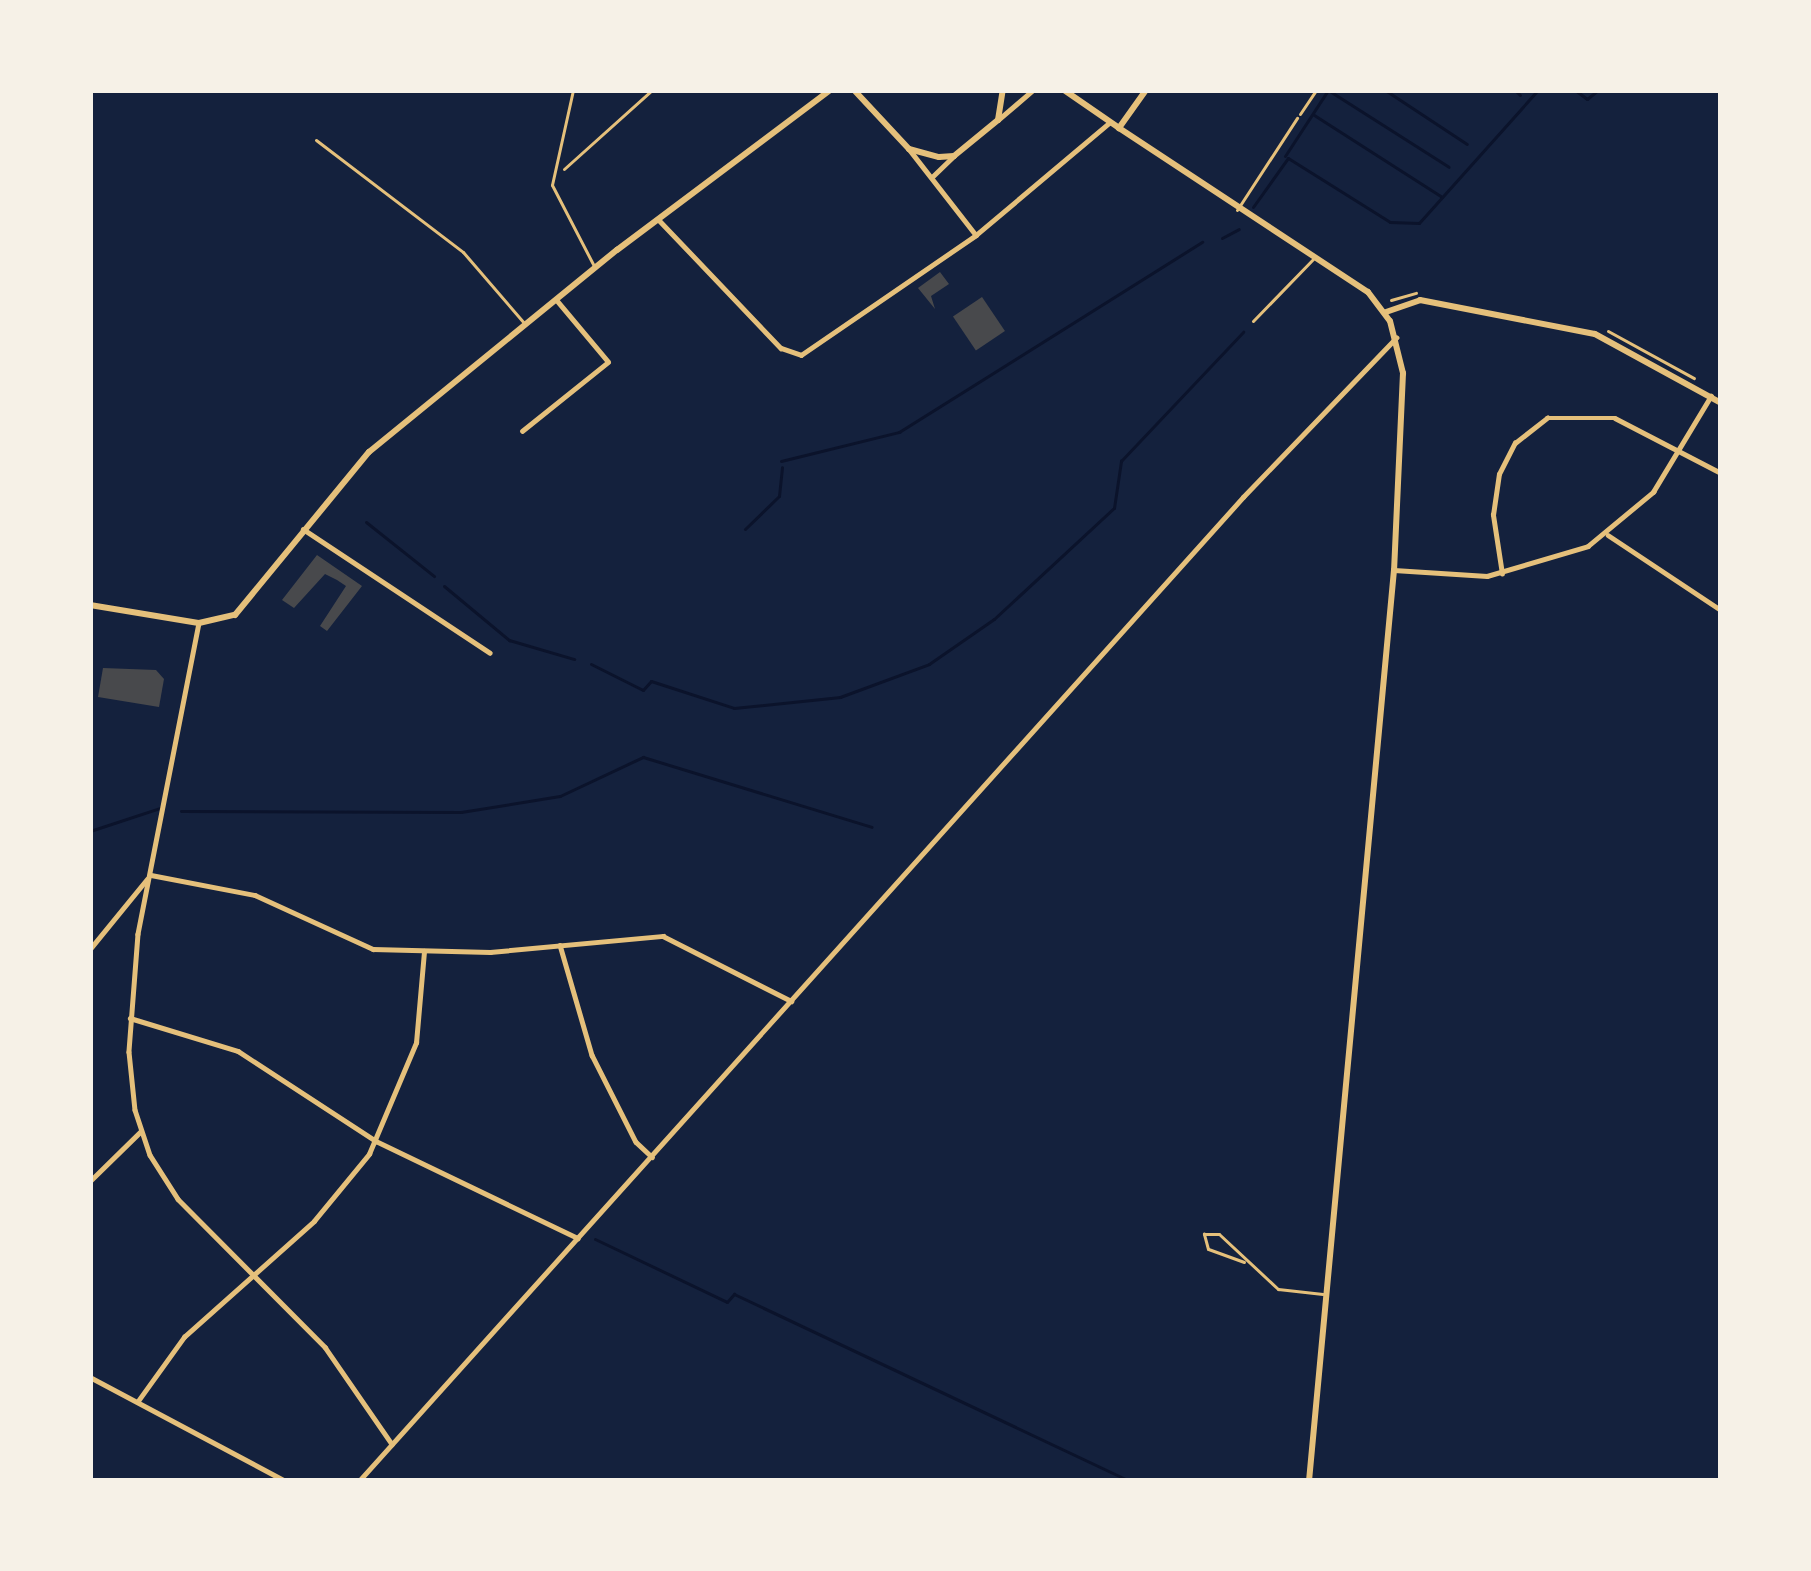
<!DOCTYPE html>
<style>
body{margin:0}
#map{position:relative;width:1811px;height:1571px;overflow:hidden;background:#14213d;font-family:"Asap Condensed",sans-serif}
div>[style]{position:absolute}
[style*='--x']{left:calc(var(--x)*1px);top:calc(var(--y)*1px);width:calc(var(--w)*1px);rotate:calc(var(--a)*1deg)}
.stream>*{height:3px;margin:-1.5px;padding:0 1.5px;transform-origin:1.5px;border-radius:1.5px;background:#0b132b}
.building>*{inset:0;background:#48494c;transform-origin:0 0}
.path>*{height:3px;margin:-1.5px;padding:0 1.5px;transform-origin:1.5px;border-radius:1.5px;background:#e5c07b}
.service>*{height:3px;margin:-1.5px;padding:0 1.5px;transform-origin:1.5px;border-radius:1.5px;background:#e5c07b}
.minor>*{height:4.5px;margin:-2.25px;padding:0 2.25px;transform-origin:2.25px;border-radius:2.25px;background:#e5c07b}
.tertiary>*{height:6px;margin:-3px;padding:0 3px;transform-origin:3px;border-radius:3px;background:#e5c07b}
.secondary>*{height:6px;margin:-3px;padding:0 3px;transform-origin:3px;border-radius:3px;background:#e5c07b}
span{translate:-50% -50%;white-space:nowrap;text-align:center;line-height:1.15;-webkit-text-stroke:9px #f6f1e7;paint-order:stroke}
.frame{position:absolute;inset:0;border:93px solid #f6f1e7;pointer-events:none}
</style>
<div id="map">
<div class="stream">
<div style="--x:1385;--y:90;--w:98;--a:33.4"></div>
<div style="--x:1515;--y:90;--w:7;--a:45"></div>
<div style="--x:1575;--y:90;--w:15;--a:37"></div>
<div style="--x:1587;--y:99;--w:14;--a:-39"></div>
<div style="--x:1314;--y:115;--w:152;--a:32.6"></div>
<div style="--x:1285;--y:156;--w:79;--a:-56.9"></div>
<div style="--x:1328;--y:90;--w:143;--a:32.5"></div>
<div style="--x:1253;--y:207;--w:60;--a:-54.5"></div>
<div style="--x:1288;--y:158;--w:120;--a:32.1"></div>
<div style="--x:1390;--y:222;--w:29;--a:2"></div>
<div style="--x:1419;--y:223;--w:178;--a:-48.2"></div>
<div style="--x:1222;--y:238;--w:19;--a:-28"></div>
<div style="--x:781;--y:461;--w:122;--a:-13.8"></div>
<div style="--x:899;--y:432;--w:358;--a:-32.1"></div>
<div style="--x:366;--y:522;--w:87;--a:38.5"></div>
<div style="--x:745;--y:529;--w:47;--a:-44.1"></div>
<div style="--x:779;--y:496;--w:29;--a:-84"></div>
<div style="--x:444;--y:586;--w:85;--a:39.7"></div>
<div style="--x:509;--y:640;--w:68;--a:16.3"></div>
<div style="--x:591;--y:664;--w:58;--a:26.6"></div>
<div style="--x:643;--y:690;--w:12;--a:-48"></div>
<div style="--x:651;--y:681;--w:87;--a:18"></div>
<div style="--x:734;--y:708;--w:107;--a:-5.9"></div>
<div style="--x:840;--y:697;--w:95;--a:-20.3"></div>
<div style="--x:929;--y:664;--w:79;--a:-34.7"></div>
<div style="--x:994;--y:619;--w:163;--a:-42.8"></div>
<div style="--x:1114;--y:508;--w:48;--a:-81.5"></div>
<div style="--x:1121;--y:461;--w:178;--a:-46.6"></div>
<div style="--x:181;--y:811;--w:280;--a:0.2"></div>
<div style="--x:461;--y:812;--w:100;--a:-9.2"></div>
<div style="--x:560;--y:796;--w:92;--a:-25.2"></div>
<div style="--x:643;--y:757;--w:239;--a:17"></div>
<div style="--x:90;--y:831;--w:74;--a:-18.2"></div>
<div style="--x:595;--y:1239;--w:146;--a:25.5"></div>
<div style="--x:727;--y:1302;--w:11;--a:-49"></div>
<div style="--x:734;--y:1294;--w:437;--a:25.3"></div>
</div>
<div class="building">
<div style="clip-path:polygon(940px 272px,949px 284px,931px 296px,935px 309px,918px 288px)"></div>
<div style="left:982px;top:297px;width:41px;height:35px;rotate:56deg"></div>
<div style="clip-path:polygon(317px 555px,362px 586px,327px 631px,320px 626px,346px 586px,337px 580px,325px 574px,294px 608px,282px 600px)"></div>
<div style="clip-path:polygon(103px 668px,156px 670px,164px 679px,159px 707px,98px 697px)"></div>
</div>
<div class="path">
<div style="--x:1300;--y:114;--w:29;--a:-56"></div>
<div style="--x:564;--y:169;--w:118;--a:-41.9"></div>
<div style="--x:1391;--y:300;--w:26;--a:-16"></div>
<div style="--x:1608;--y:331;--w:98;--a:28.7"></div>
</div>
<div class="service">
<div style="--x:573;--y:90;--w:97;--a:102.5"></div>
<div style="--x:552;--y:185;--w:91;--a:62.6"></div>
<div style="--x:316;--y:140;--w:185;--a:37.3"></div>
<div style="--x:463;--y:252;--w:95;--a:49.3"></div>
<div style="--x:1237;--y:210;--w:110;--a:-56.9"></div>
<div style="--x:1253;--y:321;--w:86;--a:-45.9"></div>
<div style="--x:1244;--y:1262;--w:38;--a:-160"></div>
<div style="--x:1208;--y:1249;--w:16;--a:-105"></div>
<div style="--x:1204;--y:1234;--w:15;--a:0"></div>
<div style="--x:1219;--y:1234;--w:81;--a:43"></div>
<div style="--x:1278;--y:1289;--w:45;--a:6.3"></div>
</div>
<div class="minor">
<div style="--x:998;--y:120;--w:46;--a:-40.6"></div>
<div style="--x:909;--y:149;--w:109;--a:52.1"></div>
<div style="--x:933;--y:176;--w:29;--a:-44"></div>
<div style="--x:659;--y:220;--w:177;--a:46.4"></div>
<div style="--x:781;--y:348;--w:21;--a:19"></div>
<div style="--x:801;--y:355;--w:212;--a:-34.4"></div>
<div style="--x:976;--y:235;--w:175;--a:-40.1"></div>
<div style="--x:522;--y:431;--w:110;--a:-38.7"></div>
<div style="--x:608;--y:362;--w:81;--a:-130"></div>
<div style="--x:303;--y:529;--w:224;--a:33.5"></div>
<div style="--x:1608;--y:535;--w:136;--a:33.6"></div>
<div style="--x:1394;--y:570;--w:93;--a:3.7"></div>
<div style="--x:1487;--y:576;--w:105;--a:-16.5"></div>
<div style="--x:1588;--y:546;--w:85;--a:-39.7"></div>
<div style="--x:1653;--y:492;--w:112;--a:-58.9"></div>
<div style="--x:1502;--y:574;--w:60;--a:-98.7"></div>
<div style="--x:1493;--y:515;--w:41;--a:-81.7"></div>
<div style="--x:1499;--y:474;--w:35;--a:-63"></div>
<div style="--x:1515;--y:443;--w:41;--a:-38"></div>
<div style="--x:1547;--y:418;--w:68;--a:0"></div>
<div style="--x:1615;--y:418;--w:119;--a:27.4"></div>
<div style="--x:199;--y:623;--w:317;--a:101.1"></div>
<div style="--x:138;--y:934;--w:118;--a:94.4"></div>
<div style="--x:129;--y:1052;--w:58;--a:84.1"></div>
<div style="--x:135;--y:1110;--w:47;--a:71.6"></div>
<div style="--x:150;--y:1155;--w:52;--a:57.5"></div>
<div style="--x:178;--y:1199;--w:209;--a:45.2"></div>
<div style="--x:325;--y:1347;--w:118;--a:55.4"></div>
<div style="--x:151;--y:875;--w:106;--a:10.9"></div>
<div style="--x:255;--y:895;--w:130;--a:24.6"></div>
<div style="--x:373;--y:949;--w:117;--a:1.5"></div>
<div style="--x:490;--y:952;--w:174;--a:-5.3"></div>
<div style="--x:663;--y:936;--w:144;--a:26.9"></div>
<div style="--x:560;--y:945;--w:115;--a:73.8"></div>
<div style="--x:592;--y:1055;--w:97;--a:63.2"></div>
<div style="--x:636;--y:1142;--w:22;--a:43"></div>
<div style="--x:90;--y:949;--w:90;--a:-50.8"></div>
<div style="--x:130;--y:1018;--w:113;--a:17"></div>
<div style="--x:238;--y:1051;--w:165;--a:33.1"></div>
<div style="--x:376;--y:1141;--w:224;--a:25.7"></div>
<div style="--x:90;--y:1181;--w:70;--a:-44.4"></div>
<div style="--x:90;--y:1377;--w:222;--a:28"></div>
<div style="--x:138;--y:1401;--w:79;--a:-54.3"></div>
<div style="--x:184;--y:1337;--w:174;--a:-41.7"></div>
<div style="--x:314;--y:1221;--w:87;--a:-50.6"></div>
<div style="--x:369;--y:1154;--w:121;--a:-67.1"></div>
<div style="--x:416;--y:1043;--w:92;--a:-85"></div>
<div style="--x:359;--y:1481;--w:1323;--a:-48.06"></div>
<div style="--x:1243;--y:497;--w:221;--a:-46.1"></div>
</div>
<div class="tertiary">
<div style="--x:854;--y:90;--w:81;--a:47"></div>
<div style="--x:909;--y:149;--w:31;--a:15"></div>
<div style="--x:939;--y:157;--w:15;--a:-4"></div>
<div style="--x:954;--y:156;--w:57;--a:-39.3"></div>
<div style="--x:998;--y:120;--w:30;--a:-81"></div>
<div style="--x:1064;--y:90;--w:67;--a:34.6"></div>
<div style="--x:1386;--y:312;--w:36;--a:-19"></div>
<div style="--x:1420;--y:300;--w:178;--a:11"></div>
<div style="--x:1595;--y:334;--w:144;--a:28.7"></div>
<div style="--x:90;--y:605;--w:110;--a:9.4"></div>
<div style="--x:199;--y:623;--w:37;--a:-13"></div>
<div style="--x:235;--y:615;--w:211;--a:-50.6"></div>
<div style="--x:369;--y:452;--w:320;--a:-39.2"></div>
<div style="--x:617;--y:250;--w:266;--a:-36.9"></div>
</div>
<div class="secondary">
<div style="--x:1146;--y:90;--w:47;--a:125.4"></div>
<div style="--x:1119;--y:128;--w:298;--a:33.4"></div>
<div style="--x:1368;--y:292;--w:36;--a:53"></div>
<div style="--x:1390;--y:321;--w:54;--a:76"></div>
<div style="--x:1403;--y:373;--w:197;--a:92.6"></div>
<div style="--x:1394;--y:570;--w:915;--a:95.33"></div>
</div>
<div class="frame"></div>
</div>
